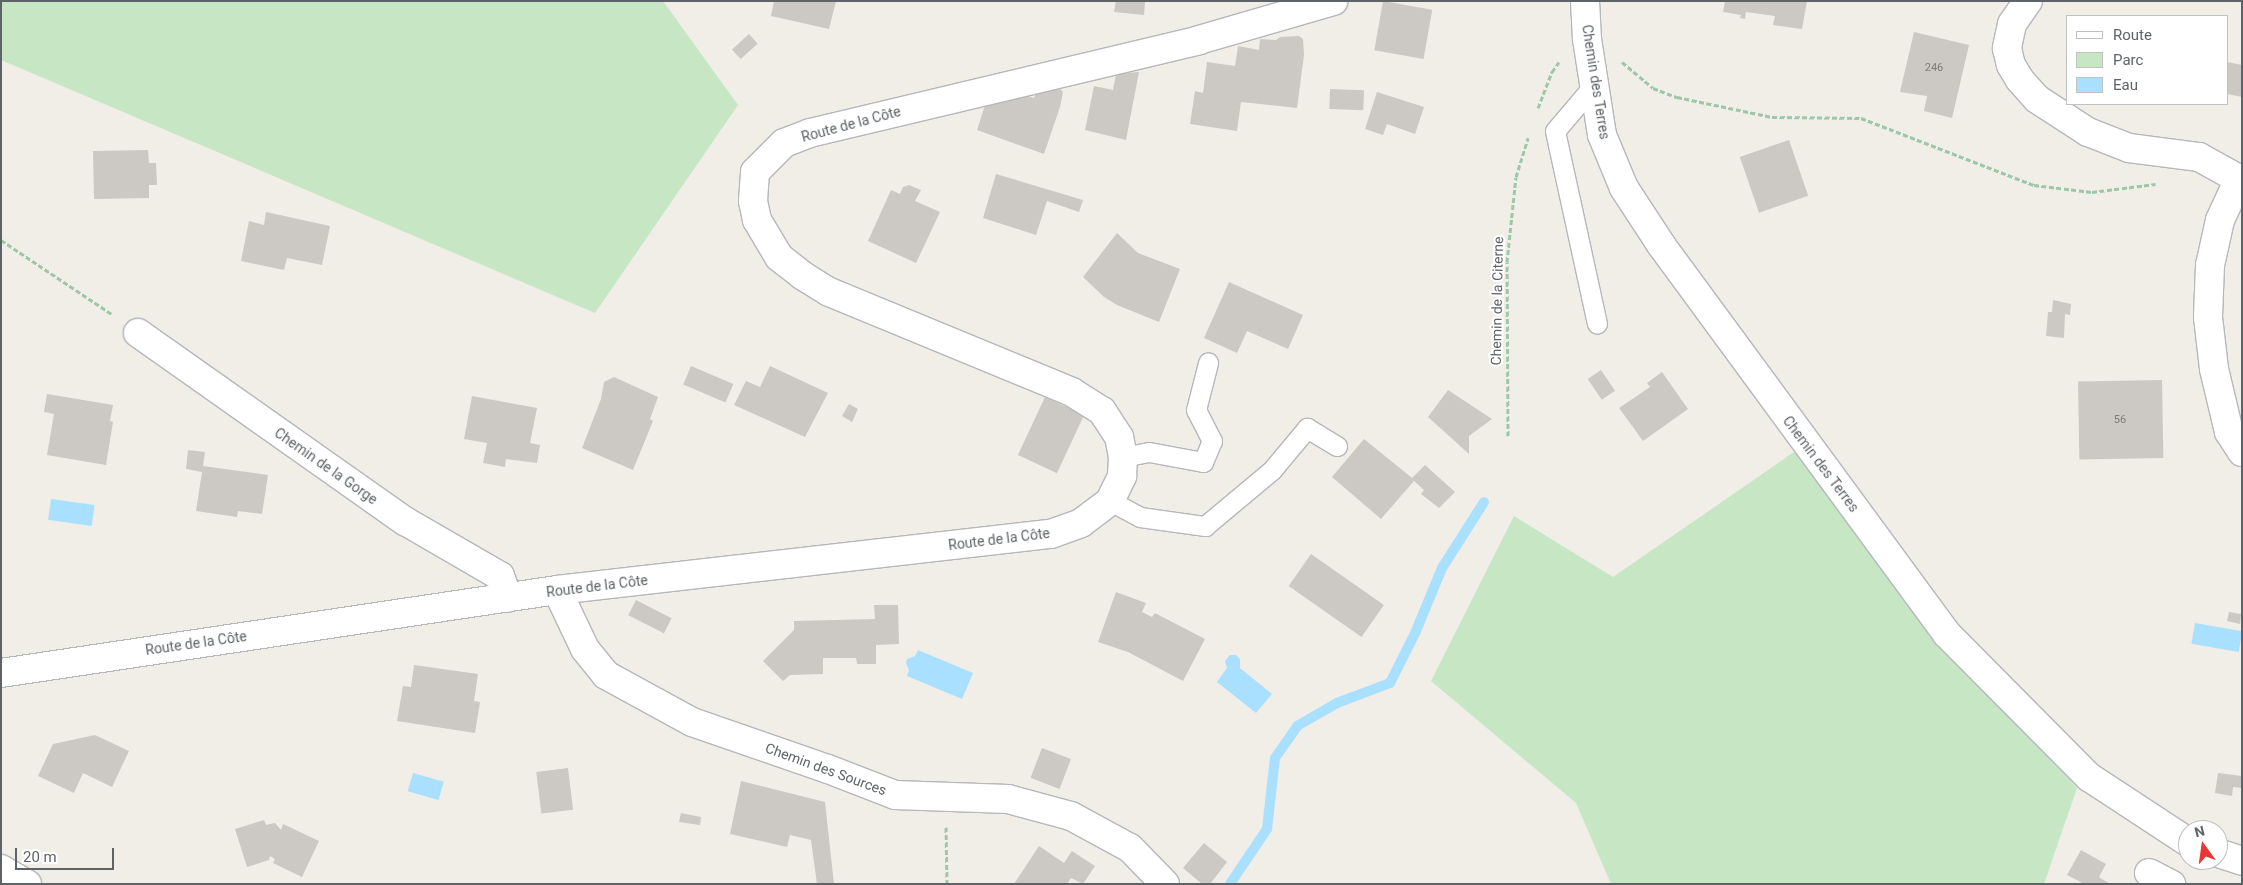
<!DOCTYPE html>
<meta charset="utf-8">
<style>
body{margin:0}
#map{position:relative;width:2243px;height:885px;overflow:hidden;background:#f0eee7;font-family:Roboto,sans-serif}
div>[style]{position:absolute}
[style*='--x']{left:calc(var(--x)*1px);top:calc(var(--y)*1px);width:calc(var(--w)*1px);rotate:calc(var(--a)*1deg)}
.green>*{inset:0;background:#c7e7c4}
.water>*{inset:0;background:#a9dfff;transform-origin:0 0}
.stream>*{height:10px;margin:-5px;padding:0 5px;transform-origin:5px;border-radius:5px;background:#a9dfff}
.building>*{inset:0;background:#ccc9c4;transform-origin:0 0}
.path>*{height:3px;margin-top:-1.5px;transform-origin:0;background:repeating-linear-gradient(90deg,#9dc8a7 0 5px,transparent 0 7.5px)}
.roads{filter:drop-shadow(1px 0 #b4b8bb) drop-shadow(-1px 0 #b4b8bb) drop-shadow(0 1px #b4b8bb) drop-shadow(0 -1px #b4b8bb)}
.lane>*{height:19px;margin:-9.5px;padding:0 9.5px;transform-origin:9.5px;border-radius:9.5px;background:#fff}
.street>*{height:28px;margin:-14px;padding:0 14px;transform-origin:14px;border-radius:14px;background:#fff}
.secondary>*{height:28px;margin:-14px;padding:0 14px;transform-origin:14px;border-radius:14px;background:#fff}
span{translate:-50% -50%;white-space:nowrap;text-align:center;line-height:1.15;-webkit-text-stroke:4px #fff;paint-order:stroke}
.number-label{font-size:11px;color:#7a7c7e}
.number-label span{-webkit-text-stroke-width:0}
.street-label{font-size:14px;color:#5e6367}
.frame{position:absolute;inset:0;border:2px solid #5e6367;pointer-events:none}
.legend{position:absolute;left:2066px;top:15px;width:162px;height:90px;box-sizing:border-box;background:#fff;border:1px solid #bfc1c2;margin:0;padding:6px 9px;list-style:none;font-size:15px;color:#5e6367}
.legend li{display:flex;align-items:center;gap:10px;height:25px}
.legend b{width:25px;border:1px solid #bfc1c2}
.north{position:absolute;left:2178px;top:820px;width:50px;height:50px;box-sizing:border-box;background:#fff;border:1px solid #bfc1c2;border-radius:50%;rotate:346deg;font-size:14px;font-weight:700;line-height:20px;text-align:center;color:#5e6367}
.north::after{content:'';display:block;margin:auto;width:18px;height:22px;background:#e93635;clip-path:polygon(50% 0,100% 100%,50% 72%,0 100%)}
.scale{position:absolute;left:15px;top:848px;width:99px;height:22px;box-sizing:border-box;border:2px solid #5e6367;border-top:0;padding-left:6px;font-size:15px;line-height:18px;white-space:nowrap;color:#5e6367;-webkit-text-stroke:4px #fff;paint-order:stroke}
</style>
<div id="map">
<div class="green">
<div style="clip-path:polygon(1px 1px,663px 1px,738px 105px,595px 313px,1px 60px)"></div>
<div style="clip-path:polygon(1797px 450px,2077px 788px,2044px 884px,1611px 884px,1576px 803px,1431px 681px,1514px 516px,1613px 577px)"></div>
</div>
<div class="water">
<div style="left:51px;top:499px;width:44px;height:21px;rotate:8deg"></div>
<div style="left:2195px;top:623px;width:48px;height:21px;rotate:10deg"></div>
<div style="clip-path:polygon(918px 650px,973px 673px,962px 699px,907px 676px,909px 670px,906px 663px,907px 659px,915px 656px)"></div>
<div style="clip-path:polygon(1230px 655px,1236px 655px,1240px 659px,1240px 668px,1272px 694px,1256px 713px,1217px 682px,1227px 668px,1225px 661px)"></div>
<div style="left:413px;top:773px;width:32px;height:19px;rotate:16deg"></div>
</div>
<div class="stream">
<div style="--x:1230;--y:884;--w:66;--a:-56.1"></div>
<div style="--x:1267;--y:829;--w:71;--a:-83.6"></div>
<div style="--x:1275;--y:758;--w:39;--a:-55"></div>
<div style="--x:1297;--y:726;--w:46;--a:-29.9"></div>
<div style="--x:1337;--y:703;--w:57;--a:-20.7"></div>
<div style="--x:1390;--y:683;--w:58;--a:-63.4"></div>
<div style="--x:1416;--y:631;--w:68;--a:-67.6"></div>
<div style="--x:1442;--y:568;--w:78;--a:-57.5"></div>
</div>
<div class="building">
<div style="clip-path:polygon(774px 1px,836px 1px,829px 29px,771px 16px)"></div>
<div style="clip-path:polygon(1116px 1px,1145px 1px,1144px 15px,1114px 12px)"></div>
<div style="left:1383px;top:1px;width:50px;height:50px;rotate:10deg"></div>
<div style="clip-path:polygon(1725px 1px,1807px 1px,1802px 29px,1773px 25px,1775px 16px,1746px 12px,1745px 19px,1740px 18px,1741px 15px,1723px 12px)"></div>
<div style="clip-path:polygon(1914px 32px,1969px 45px,1952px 118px,1924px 111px,1927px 96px,1900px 92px)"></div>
<div style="left:749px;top:34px;width:13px;height:23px;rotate:48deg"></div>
<div style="clip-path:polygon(1299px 36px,1303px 39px,1304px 55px,1297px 108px,1241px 102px,1237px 131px,1190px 124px,1195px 91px,1203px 93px,1207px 62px,1235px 66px,1238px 46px,1259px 50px,1260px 39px,1276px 40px,1280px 37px)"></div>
<div style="clip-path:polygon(2227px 62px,2242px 65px,2242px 97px,2227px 94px)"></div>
<div style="clip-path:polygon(1139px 72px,1126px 140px,1085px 130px,1094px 86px,1113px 90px,1116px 74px)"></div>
<div style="clip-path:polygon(1060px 89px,1063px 92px,1060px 107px,1044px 154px,977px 130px,986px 102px,1021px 94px,1034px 98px,1036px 92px)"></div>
<div style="left:1330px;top:89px;width:34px;height:20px;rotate:2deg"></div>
<div style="clip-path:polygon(1377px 92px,1424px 107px,1415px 134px,1387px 124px,1383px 135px,1365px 129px)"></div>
<div style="left:1789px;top:140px;width:59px;height:52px;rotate:71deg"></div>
<div style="clip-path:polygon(148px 150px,149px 163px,156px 163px,157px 185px,149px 185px,149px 198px,94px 199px,93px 151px)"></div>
<div style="clip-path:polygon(996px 174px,1083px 200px,1079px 212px,1047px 201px,1036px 235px,983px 218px)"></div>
<div style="clip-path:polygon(909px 185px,921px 190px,915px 201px,940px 212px,916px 263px,868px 241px,891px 190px,900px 194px,903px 187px)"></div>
<div style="clip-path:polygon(266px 212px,330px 226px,322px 265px,287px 258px,284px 270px,241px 261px,249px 221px,264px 225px)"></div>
<div style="clip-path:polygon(1117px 233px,1138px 253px,1180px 269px,1159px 322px,1117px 305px,1104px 297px,1083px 277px)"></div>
<div style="clip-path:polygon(1229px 282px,1303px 315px,1288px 349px,1247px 331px,1237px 353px,1204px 338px)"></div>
<div style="clip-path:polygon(2053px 300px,2071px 304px,2070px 315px,2065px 314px,2064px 338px,2046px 336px,2048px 312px,2052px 312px)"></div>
<div style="left:691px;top:366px;width:46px;height:20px;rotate:23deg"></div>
<div style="clip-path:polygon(770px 366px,828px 393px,805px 437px,734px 405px,746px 381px,760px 387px)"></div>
<div style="left:1601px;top:370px;width:25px;height:16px;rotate:56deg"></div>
<div style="clip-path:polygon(1662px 372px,1688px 409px,1643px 441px,1619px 408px,1650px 387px,1647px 383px)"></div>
<div style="clip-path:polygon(614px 377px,658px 397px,650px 419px,653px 421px,633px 470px,582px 448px,601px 399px,604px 382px)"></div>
<div style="left:2162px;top:380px;width:78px;height:84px;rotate:89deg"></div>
<div style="clip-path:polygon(1448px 390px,1492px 419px,1469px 436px,1469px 454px,1428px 417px)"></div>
<div style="clip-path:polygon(47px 394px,113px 405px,110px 421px,113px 422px,106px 465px,47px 455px,54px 414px,44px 412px)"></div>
<div style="clip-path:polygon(472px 396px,537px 408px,530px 443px,540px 445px,537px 463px,506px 459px,505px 467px,483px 463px,487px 443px,464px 439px)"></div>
<div style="left:1045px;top:397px;width:43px;height:64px;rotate:25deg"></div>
<div style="clip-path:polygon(849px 404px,858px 409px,852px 422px,842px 416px)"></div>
<div style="clip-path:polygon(1364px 439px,1412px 478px,1425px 465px,1455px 492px,1439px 508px,1421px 494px,1424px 490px,1414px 481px,1381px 519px,1332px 477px)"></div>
<div style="clip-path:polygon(188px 450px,205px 452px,203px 466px,268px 475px,262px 514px,238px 511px,237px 517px,196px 511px,202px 472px,186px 469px)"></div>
<div style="left:1311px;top:554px;width:89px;height:39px;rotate:35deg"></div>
<div style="clip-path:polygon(1116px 592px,1146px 603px,1142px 612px,1152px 617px,1155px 613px,1205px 639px,1183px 681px,1128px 652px,1098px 642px)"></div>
<div style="left:636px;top:600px;width:40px;height:17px;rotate:27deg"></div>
<div style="clip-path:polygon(874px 605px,898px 605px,899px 644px,876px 645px,876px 664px,857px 664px,856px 658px,823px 658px,823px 674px,790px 675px,783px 681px,763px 661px,794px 630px,794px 621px,875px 619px)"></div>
<div style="clip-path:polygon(2229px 612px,2241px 614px,2240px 624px,2227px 621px)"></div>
<div style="clip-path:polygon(414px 665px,478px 674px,474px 701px,480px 702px,475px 733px,397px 721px,403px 686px,411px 687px)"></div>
<div style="clip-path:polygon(95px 735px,129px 751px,112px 787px,83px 773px,74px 793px,38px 776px,53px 744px)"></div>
<div style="left:1042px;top:748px;width:31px;height:32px;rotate:21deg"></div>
<div style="left:568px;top:768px;width:42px;height:32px;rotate:83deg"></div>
<div style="clip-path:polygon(2218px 773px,2242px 776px,2242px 788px,2233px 787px,2232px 796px,2215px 793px)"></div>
<div style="clip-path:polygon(741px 781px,825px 802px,834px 884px,817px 884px,811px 840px,790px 835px,787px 847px,730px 834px)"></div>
<div style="clip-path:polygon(681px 813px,701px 817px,700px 825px,679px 822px)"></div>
<div style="clip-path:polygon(264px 820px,266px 825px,275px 823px,281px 830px,283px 824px,319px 841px,302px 877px,273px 863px,275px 859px,270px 856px,269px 860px,247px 867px,235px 829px)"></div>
<div style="clip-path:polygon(1204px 843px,1227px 862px,1210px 884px,1202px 884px,1183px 868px)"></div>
<div style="clip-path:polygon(1039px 846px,1064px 863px,1072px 851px,1095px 866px,1083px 884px,1071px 878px,1067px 884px,1014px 884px)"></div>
<div style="clip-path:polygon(2081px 850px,2106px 864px,2099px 877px,2110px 884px,2080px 884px,2081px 882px,2067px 875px)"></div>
</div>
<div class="path">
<div style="--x:1622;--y:62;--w:40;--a:40"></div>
<div style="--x:1653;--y:88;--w:26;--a:21"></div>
<div style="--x:1677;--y:97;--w:97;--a:11.9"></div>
<div style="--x:1772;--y:117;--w:89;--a:0.6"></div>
<div style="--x:1861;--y:118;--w:186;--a:21.2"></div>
<div style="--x:2034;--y:185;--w:58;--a:6.9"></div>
<div style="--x:2092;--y:192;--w:64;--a:-7.1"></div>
<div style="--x:1538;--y:108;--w:39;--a:-69"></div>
<div style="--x:1552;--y:72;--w:12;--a:-55"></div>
<div style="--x:1;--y:240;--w:135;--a:33.8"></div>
<div style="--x:1508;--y:436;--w:174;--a:-90.3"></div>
<div style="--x:1507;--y:262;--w:85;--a:-84"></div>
<div style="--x:1516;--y:177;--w:41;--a:-72.9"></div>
<div style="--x:946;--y:827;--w:57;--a:89"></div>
</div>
<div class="roads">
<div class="lane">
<div style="--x:1594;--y:85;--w:60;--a:130.3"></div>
<div style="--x:1555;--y:131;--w:197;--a:77.7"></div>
<div style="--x:1123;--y:457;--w:26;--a:-11"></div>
<div style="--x:1149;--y:452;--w:55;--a:10.5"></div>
<div style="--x:1203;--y:462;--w:23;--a:-67"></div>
<div style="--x:1212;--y:441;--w:35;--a:-117"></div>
<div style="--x:1196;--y:410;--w:49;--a:-75.7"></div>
<div style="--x:1110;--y:501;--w:34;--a:28"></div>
<div style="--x:1140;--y:517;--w:66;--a:7.9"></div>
<div style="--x:1205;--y:526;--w:87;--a:-39.9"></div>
<div style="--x:1272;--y:470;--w:55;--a:-50.2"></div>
<div style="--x:1307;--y:428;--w:35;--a:31"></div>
</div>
<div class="street">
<div style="--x:1585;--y:1;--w:38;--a:87"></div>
<div style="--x:1587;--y:39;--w:97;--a:81.1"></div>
<div style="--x:1602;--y:135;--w:57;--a:67.5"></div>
<div style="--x:1624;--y:188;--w:69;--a:56.8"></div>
<div style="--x:1662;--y:246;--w:481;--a:53.7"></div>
<div style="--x:1947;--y:634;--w:202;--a:45.2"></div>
<div style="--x:2089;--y:777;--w:118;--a:33.3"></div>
<div style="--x:2028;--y:1;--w:28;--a:125"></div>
<div style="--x:2012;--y:24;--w:25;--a:102"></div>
<div style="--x:2007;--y:48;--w:17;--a:77"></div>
<div style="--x:2011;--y:65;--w:17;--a:59"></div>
<div style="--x:2020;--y:80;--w:25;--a:48"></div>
<div style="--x:2037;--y:99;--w:61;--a:32.9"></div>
<div style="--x:2088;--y:132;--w:44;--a:21.3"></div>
<div style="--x:2129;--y:148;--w:71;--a:7.3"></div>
<div style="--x:2199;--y:157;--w:46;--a:28.8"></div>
<div style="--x:2239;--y:179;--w:45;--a:114.9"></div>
<div style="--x:2220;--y:220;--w:46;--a:102.5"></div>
<div style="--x:2210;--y:265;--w:52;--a:92.2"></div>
<div style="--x:2208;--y:317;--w:52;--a:83.4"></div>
<div style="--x:2214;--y:369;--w:65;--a:76.6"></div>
<div style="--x:2229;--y:432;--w:24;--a:57"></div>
<div style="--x:138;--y:333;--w:327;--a:35.2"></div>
<div style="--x:405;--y:521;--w:110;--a:30.1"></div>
<div style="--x:500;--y:576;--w:23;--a:70"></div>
<div style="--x:557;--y:590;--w:65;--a:64.6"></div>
<div style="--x:585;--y:649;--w:33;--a:51"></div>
<div style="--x:606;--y:675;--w:98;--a:28.7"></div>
<div style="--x:692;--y:722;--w:144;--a:19.1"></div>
<div style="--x:828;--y:769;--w:72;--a:21.2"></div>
<div style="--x:895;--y:795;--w:113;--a:2"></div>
<div style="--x:1008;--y:799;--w:65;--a:15.1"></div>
<div style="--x:1071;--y:816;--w:67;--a:28.5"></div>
<div style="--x:1130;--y:848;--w:50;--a:45.8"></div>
<div style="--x:2218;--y:853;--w:25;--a:18"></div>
<div style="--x:2149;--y:873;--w:25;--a:27"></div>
</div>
<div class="secondary">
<div style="--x:1;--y:673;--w:562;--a:-8.49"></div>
<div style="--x:557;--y:590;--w:497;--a:-6.5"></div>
<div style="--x:1051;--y:534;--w:32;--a:-20"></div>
<div style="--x:1081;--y:523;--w:36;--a:-37"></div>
<div style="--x:1110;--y:501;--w:28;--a:-64"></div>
<div style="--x:1122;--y:476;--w:19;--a:-87"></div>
<div style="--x:1123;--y:457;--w:20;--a:-101"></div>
<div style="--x:1119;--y:437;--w:31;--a:-123"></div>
<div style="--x:1102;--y:411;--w:36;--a:-148"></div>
<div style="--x:1072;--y:392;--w:263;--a:-157.6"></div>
<div style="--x:829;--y:292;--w:32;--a:-148"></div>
<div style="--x:802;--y:275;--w:29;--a:-142"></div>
<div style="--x:779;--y:257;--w:43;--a:-120.7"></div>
<div style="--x:757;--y:220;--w:19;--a:-102"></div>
<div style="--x:753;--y:201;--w:29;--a:-86"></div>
<div style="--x:755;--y:172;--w:41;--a:-45"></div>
<div style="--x:784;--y:143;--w:28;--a:-21"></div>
<div style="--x:810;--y:133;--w:400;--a:-13.4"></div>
<div style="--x:1199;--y:40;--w:140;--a:-16.2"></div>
<div style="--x:1;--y:869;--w:30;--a:30"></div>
</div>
</div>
<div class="number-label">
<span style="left:1934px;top:68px">246</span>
<span style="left:2120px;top:420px">56</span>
</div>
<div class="street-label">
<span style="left:1596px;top:82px;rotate:81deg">Chemin des Terres</span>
<span style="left:851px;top:124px;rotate:-15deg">Route de la Côte</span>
<span style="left:1497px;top:301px;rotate:-89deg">Chemin de la Citerne</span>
<span style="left:1821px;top:464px;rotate:53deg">Chemin des Terres</span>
<span style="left:326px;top:466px;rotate:35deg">Chemin de la Gorge</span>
<span style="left:999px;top:539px;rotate:-7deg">Route de la Côte</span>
<span style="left:597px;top:586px;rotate:-7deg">Route de la Côte</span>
<span style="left:196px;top:643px;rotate:-8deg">Route de la Côte</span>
<span style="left:826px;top:769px;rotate:20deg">Chemin des Sources</span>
</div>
<div class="frame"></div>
<ul class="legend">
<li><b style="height:6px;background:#fff"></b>Route</li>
<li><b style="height:14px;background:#c7e7c4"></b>Parc</li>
<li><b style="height:14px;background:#a9dfff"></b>Eau</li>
</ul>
<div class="north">N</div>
<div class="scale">20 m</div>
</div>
